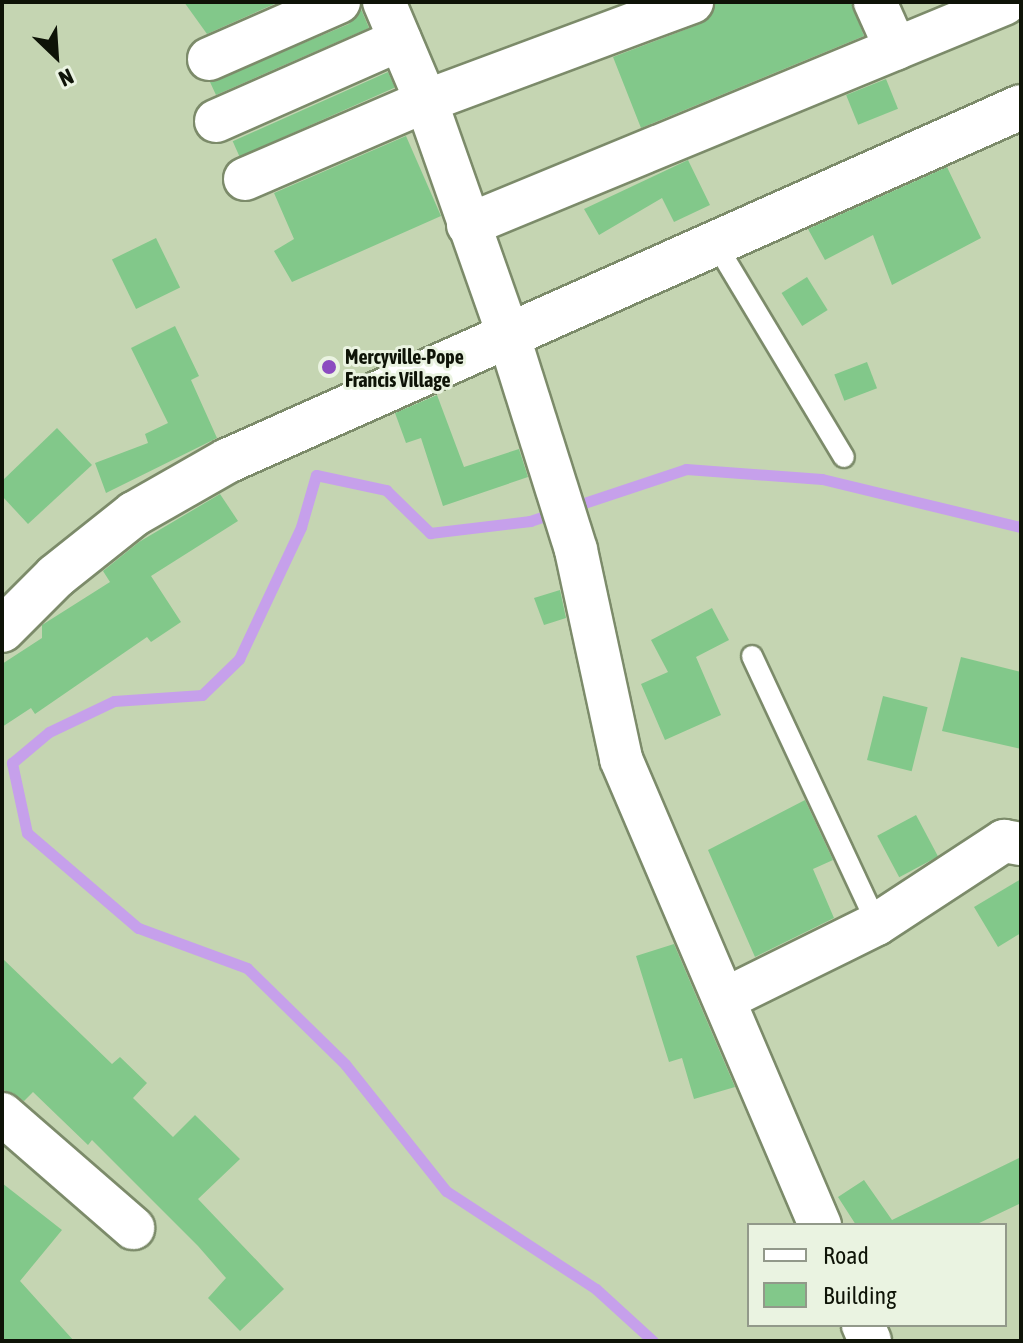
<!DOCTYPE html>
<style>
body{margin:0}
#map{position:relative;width:1023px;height:1343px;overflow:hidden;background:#c5d5b2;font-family:"Asap Condensed",sans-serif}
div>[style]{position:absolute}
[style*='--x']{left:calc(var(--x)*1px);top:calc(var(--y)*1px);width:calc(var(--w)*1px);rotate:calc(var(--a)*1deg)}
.stream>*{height:11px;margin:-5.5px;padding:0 5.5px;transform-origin:5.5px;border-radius:5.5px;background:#c6a0eb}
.building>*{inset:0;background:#82c88a;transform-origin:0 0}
.roads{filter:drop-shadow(2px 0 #7c8b6a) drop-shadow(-2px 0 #7c8b6a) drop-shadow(0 2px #7c8b6a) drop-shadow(0 -2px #7c8b6a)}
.lane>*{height:20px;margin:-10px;padding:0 10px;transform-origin:10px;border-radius:10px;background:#fff}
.street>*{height:42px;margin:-21px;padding:0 21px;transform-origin:21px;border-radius:21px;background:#fff}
.secondary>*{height:44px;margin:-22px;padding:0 22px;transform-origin:22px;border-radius:22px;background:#fff}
.dots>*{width:22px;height:22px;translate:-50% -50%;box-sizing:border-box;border:4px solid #eaf3e1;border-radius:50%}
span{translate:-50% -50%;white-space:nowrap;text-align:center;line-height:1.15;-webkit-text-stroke:6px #eaf3e1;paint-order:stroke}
.poi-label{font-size:20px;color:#0e1307;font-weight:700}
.left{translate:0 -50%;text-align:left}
.frame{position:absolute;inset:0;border:4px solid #0e1307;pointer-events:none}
.legend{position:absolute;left:747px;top:1223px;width:260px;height:104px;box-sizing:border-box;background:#eaf3e1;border:2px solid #92998a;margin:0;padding:10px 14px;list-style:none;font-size:24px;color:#0e1307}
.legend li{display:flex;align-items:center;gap:16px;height:40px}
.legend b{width:40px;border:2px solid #92998a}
.north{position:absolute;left:16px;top:16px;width:80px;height:80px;-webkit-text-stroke:6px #eaf3e1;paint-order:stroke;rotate:155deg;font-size:22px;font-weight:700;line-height:32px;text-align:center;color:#0e1307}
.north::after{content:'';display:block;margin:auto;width:28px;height:36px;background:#0e1307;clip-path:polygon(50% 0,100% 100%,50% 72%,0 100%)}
</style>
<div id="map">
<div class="stream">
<div style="--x:653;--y:1341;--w:77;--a:-137.6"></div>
<div style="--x:596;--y:1289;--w:179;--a:-146.8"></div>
<div style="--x:446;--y:1191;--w:162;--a:-128.5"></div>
<div style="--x:345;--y:1064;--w:137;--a:-135.6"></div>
<div style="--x:247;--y:968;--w:116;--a:-159.8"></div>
<div style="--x:138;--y:928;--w:146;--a:-139.4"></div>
<div style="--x:27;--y:833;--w:72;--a:-102.1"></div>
<div style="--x:12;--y:763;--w:48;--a:-40"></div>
<div style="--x:49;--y:732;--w:72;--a:-25.5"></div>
<div style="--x:114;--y:701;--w:88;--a:-3.9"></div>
<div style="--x:202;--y:695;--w:52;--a:-44.2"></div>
<div style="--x:239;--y:659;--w:146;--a:-64.8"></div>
<div style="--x:301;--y:527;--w:54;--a:-73.9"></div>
<div style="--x:316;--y:475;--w:72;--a:12.1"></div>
<div style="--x:386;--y:490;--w:62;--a:44.3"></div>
<div style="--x:430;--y:533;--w:101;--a:-6.8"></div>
<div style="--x:530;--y:521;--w:164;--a:-18.4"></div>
<div style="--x:686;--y:469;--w:136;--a:4.2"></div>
<div style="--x:822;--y:479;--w:205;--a:13.6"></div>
</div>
<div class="building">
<div style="clip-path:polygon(184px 2px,279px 2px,207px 34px)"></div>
<div style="clip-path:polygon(715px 2px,851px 2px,864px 36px,641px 128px,613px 57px,700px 24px)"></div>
<div style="clip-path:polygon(361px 9px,369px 28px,216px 95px,210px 82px,349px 24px)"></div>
<div style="left:388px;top:72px;width:17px;height:170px;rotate:66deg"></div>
<div style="left:886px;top:79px;width:32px;height:43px;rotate:68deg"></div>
<div style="clip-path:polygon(406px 136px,441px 216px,292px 282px,274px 251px,294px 239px,274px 193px)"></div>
<div style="clip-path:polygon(688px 160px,710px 205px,674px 222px,662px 198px,599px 235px,584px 209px)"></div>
<div style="clip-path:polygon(947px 167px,981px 238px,892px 285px,873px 235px,825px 260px,808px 229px)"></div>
<div style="left:156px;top:238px;width:55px;height:49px;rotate:64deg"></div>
<div style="left:807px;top:277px;width:39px;height:30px;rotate:58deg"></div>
<div style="clip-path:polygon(175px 326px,199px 376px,191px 380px,217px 438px,106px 493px,95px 463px,148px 443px,145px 434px,168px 423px,131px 348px)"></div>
<div style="left:867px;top:362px;width:28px;height:35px;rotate:69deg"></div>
<div style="clip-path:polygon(437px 395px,464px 467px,519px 449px,528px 477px,443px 506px,421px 438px,406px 443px,395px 413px)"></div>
<div style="clip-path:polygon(57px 428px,92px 465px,28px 524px,2px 496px,2px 481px)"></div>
<div style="clip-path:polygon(220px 494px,238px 521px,151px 576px,181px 622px,151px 642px,147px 637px,35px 714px,31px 708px,2px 727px,2px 664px,42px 638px,42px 625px,110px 582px,103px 571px,139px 542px)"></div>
<div style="clip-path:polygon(560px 590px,566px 618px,544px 625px,534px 598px)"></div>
<div style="clip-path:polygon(712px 608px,729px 640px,696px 657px,721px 715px,665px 740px,641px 684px,668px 672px,651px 640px)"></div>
<div style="clip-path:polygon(961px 657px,1021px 672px,1021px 749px,942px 731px)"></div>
<div style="left:883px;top:696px;width:46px;height:66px;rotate:14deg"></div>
<div style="clip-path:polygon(805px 800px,833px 860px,813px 869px,834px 918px,755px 957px,708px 850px)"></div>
<div style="left:916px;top:815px;width:47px;height:44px;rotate:62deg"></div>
<div style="clip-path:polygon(1021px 879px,1021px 933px,998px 947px,974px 907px)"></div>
<div style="clip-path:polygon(674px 944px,735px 1087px,694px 1099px,682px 1058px,669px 1062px,636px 956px)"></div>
<div style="clip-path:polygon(2px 958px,112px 1064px,120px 1057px,147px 1083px,133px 1098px,173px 1137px,195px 1115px,240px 1159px,198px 1199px,284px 1289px,240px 1331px,208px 1298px,226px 1278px,198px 1246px,92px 1140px,88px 1145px,33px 1092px,24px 1101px,2px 1089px)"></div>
<div style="clip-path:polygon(1021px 1157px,1021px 1203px,975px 1225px,856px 1225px,838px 1197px,864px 1180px,892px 1220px)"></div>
<div style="clip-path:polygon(2px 1183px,62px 1230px,20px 1281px,74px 1341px,2px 1341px)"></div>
</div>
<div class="roads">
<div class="lane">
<div style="--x:714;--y:241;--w:252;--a:59"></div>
<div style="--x:752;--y:656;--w:296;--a:65"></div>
</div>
<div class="street">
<div style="--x:384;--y:2;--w:108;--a:67"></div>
<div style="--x:426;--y:101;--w:247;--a:70.6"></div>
<div style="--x:508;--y:334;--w:226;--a:72.5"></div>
<div style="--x:576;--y:550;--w:214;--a:77.8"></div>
<div style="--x:621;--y:759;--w:507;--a:66.88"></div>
<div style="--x:875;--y:2;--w:51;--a:65.9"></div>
<div style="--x:209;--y:59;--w:142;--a:-23.7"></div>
<div style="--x:216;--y:121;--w:201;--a:-23.8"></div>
<div style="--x:245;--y:179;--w:197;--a:-23.3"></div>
<div style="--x:426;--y:101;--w:284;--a:-20.4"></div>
<div style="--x:468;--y:225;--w:580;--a:-22.41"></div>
<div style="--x:725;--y:999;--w:169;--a:-26.3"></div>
<div style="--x:877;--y:924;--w:152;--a:-33.2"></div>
<div style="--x:1004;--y:841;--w:17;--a:10"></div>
<div style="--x:2;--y:1114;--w:174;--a:41"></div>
<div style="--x:863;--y:1325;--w:17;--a:66"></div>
</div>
<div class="secondary">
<div style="--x:2;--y:630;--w:76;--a:-45"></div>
<div style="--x:56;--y:576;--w:100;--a:-38.5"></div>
<div style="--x:134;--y:514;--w:107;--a:-29.7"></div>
<div style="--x:227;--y:461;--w:869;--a:-24.03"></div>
</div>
</div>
<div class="dots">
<div style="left:329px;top:367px;background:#8c4bc0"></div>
</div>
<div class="poi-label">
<span class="left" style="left:345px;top:368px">Mercyville-Pope<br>Francis Village</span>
</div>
<div class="frame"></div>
<ul class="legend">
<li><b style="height:10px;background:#fff"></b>Road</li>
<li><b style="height:22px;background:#82c88a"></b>Building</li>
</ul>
<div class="north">N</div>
</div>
